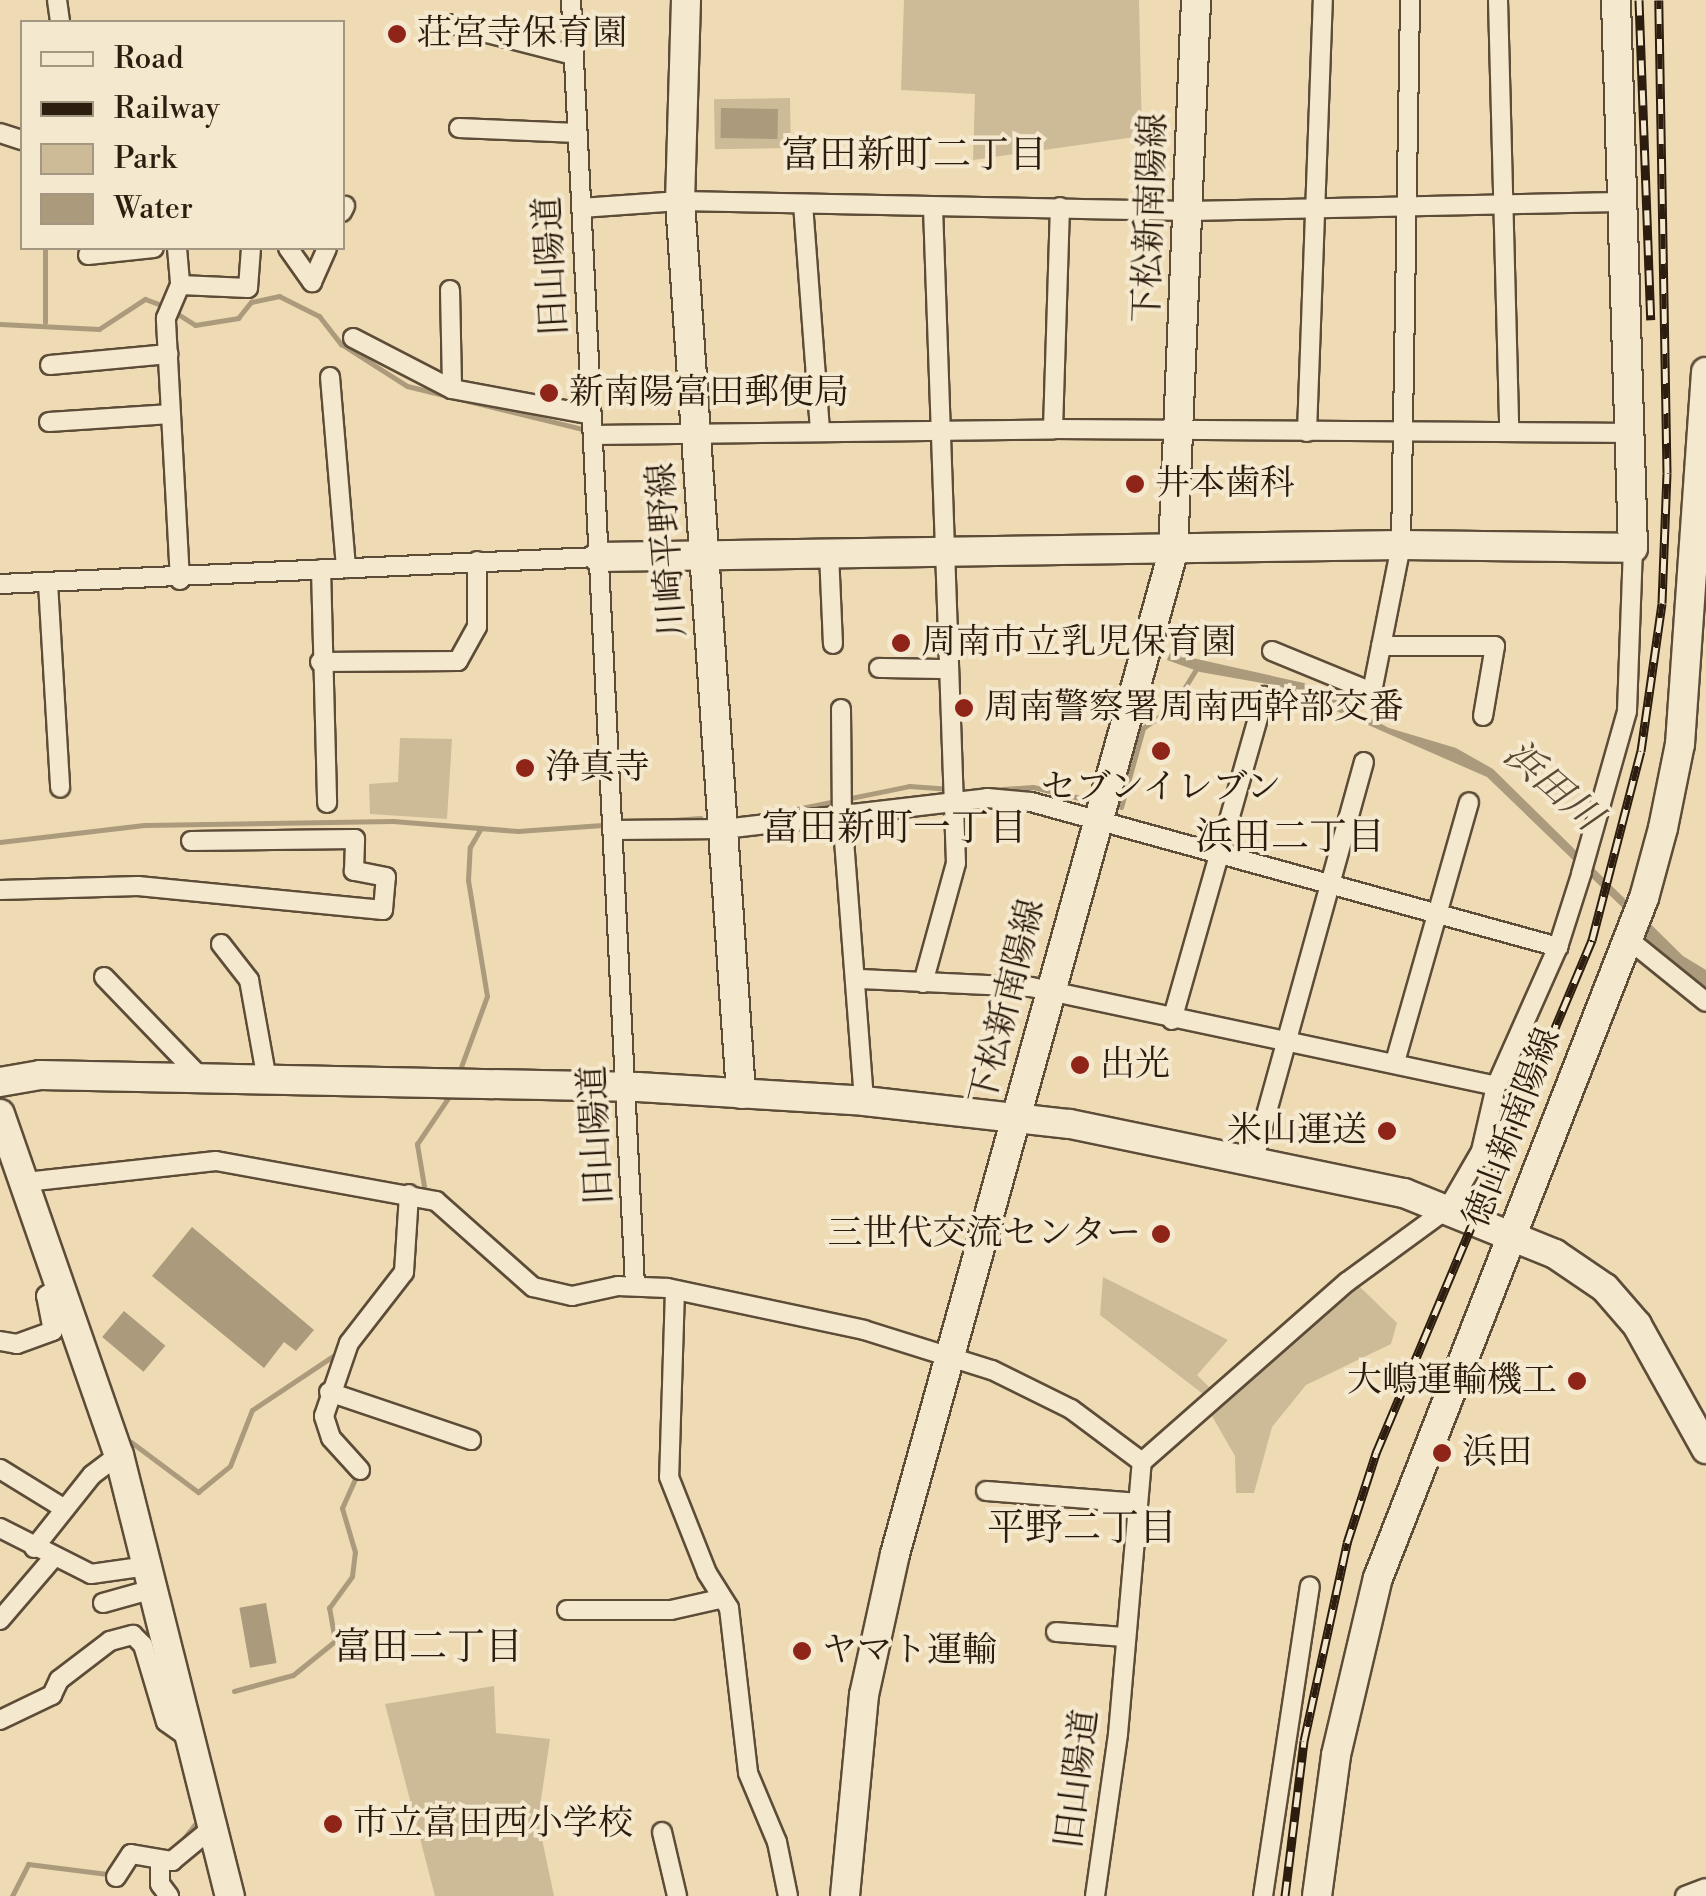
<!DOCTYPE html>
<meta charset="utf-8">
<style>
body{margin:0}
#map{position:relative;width:1706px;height:1896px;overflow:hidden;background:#eedbb4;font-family:"Libre Bodoni","Noto Serif JP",serif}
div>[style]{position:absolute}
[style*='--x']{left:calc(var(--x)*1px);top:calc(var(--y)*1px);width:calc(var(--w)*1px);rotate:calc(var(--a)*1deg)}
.green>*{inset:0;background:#cdbb98;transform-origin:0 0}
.water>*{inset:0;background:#ac9a7c;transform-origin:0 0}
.stream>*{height:5px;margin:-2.5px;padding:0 2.5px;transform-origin:2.5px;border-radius:2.5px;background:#ac9a7c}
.roads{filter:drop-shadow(2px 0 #5d4c38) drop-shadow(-2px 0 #5d4c38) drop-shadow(0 2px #5d4c38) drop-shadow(0 -2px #5d4c38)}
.street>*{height:18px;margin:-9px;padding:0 9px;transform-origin:9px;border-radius:9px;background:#f4e8ce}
.secondary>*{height:28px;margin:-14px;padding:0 14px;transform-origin:14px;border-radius:14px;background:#f4e8ce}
.rail>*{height:9px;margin-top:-4.5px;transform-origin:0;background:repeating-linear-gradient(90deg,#f4e8ce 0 15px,#2d1d0f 0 30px);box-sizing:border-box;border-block:2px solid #2d1d0f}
.dots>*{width:28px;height:28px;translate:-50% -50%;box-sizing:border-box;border:5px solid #f4e8ce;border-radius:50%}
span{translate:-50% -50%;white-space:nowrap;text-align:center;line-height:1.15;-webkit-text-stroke:8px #f4e8ce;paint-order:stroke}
.poi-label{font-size:35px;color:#2d1d0f}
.left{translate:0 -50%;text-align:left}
.right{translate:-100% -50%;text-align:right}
.street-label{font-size:35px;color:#2d1d0f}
.neighbourhood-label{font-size:38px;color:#2d1d0f}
.water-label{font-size:38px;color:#594935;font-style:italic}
.legend{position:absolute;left:20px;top:20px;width:325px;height:230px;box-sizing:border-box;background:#f4e8ce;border:2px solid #a49782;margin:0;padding:12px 18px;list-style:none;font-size:30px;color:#2d1d0f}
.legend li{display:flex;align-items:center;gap:20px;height:50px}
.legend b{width:50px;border:2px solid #a49782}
</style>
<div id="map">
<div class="green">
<div style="clip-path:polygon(904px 0,1139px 0,1142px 136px,973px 160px,975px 94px,901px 90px)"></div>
<div style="left:790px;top:98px;width:50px;height:76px;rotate:89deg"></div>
<div style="clip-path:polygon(400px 738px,452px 739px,447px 819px,370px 814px,369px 784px,398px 782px)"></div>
<div style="clip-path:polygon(1103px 1277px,1228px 1340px,1197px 1375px,1213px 1391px,1207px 1397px,1100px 1315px)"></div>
<div style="clip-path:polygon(1358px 1285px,1397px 1323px,1391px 1344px,1306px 1385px,1272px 1427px,1254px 1493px,1236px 1493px,1235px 1456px,1212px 1416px)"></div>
<div style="clip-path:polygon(494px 1686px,496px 1733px,550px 1739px,538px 1820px,554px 1896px,435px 1896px,385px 1704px)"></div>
</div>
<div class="water">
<div style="left:721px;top:108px;width:57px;height:30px;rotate:1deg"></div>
<div style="clip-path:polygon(1170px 653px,1304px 683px,1389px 728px,1456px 748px,1493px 769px,1683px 956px,1706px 970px,1706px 994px,1645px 943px,1626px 911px,1487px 777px,1279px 686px,1200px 672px,1167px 660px)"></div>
<div style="clip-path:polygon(192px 1227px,314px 1330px,296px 1351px,284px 1342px,264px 1368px,152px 1276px)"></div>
<div style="left:124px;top:1311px;width:54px;height:34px;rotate:40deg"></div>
<div style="left:266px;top:1603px;width:61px;height:27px;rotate:80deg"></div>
</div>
<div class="stream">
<div style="--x:45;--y:248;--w:74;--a:90"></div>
<div style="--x:173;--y:311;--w:26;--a:32"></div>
<div style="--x:195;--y:325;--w:44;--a:-9.2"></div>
<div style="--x:238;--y:318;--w:21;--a:-51"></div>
<div style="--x:251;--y:302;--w:29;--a:-12"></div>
<div style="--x:279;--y:296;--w:45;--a:26.6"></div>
<div style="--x:319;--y:316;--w:36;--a:52"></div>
<div style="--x:341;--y:344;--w:78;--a:32.5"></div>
<div style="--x:407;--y:386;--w:180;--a:13.8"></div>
<div style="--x:0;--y:324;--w:99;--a:2.9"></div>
<div style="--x:99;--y:329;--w:55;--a:-33.1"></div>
<div style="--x:145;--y:299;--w:20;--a:20"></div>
<div style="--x:989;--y:790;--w:44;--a:-3.9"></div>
<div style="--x:1033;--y:787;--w:48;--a:13.2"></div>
<div style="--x:1121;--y:807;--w:82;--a:-74.4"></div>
<div style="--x:1143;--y:728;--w:35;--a:-35"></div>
<div style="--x:1172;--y:708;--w:49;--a:-58.2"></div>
<div style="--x:767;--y:815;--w:145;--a:-11.5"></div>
<div style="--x:909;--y:786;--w:39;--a:4"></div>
<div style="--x:0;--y:842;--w:145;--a:-6.7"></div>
<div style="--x:144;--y:825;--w:249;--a:-0.9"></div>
<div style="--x:393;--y:821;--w:125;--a:4.6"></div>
<div style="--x:518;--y:831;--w:183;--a:-4.1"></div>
<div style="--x:458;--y:1075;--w:84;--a:-69.8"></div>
<div style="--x:487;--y:996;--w:118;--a:-99.3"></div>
<div style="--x:468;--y:880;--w:33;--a:-87"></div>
<div style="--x:470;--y:847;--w:22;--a:-60"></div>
<div style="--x:425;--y:1192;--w:49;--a:-99.5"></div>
<div style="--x:417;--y:1144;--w:59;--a:-56"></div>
<div style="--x:408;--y:1280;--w:26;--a:-79"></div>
<div style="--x:131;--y:1442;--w:84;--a:36.7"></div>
<div style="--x:198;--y:1492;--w:41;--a:-39.1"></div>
<div style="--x:230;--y:1466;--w:60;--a:-68.6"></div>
<div style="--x:252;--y:1410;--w:108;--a:-33.7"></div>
<div style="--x:234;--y:1691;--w:61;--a:-15.2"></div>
<div style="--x:293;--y:1675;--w:54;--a:-39"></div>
<div style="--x:335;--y:1641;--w:34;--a:-100"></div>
<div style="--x:329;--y:1608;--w:39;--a:-54"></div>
<div style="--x:352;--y:1576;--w:24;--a:-83"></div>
<div style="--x:355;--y:1552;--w:46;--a:-106.5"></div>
<div style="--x:342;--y:1508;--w:36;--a:-66"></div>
<div style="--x:177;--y:1847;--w:28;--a:-52"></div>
<div style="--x:12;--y:1896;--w:36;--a:-63"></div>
<div style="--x:28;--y:1864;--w:80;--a:7.2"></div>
<div style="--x:107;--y:1874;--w:26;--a:-54"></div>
</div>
<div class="roads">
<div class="street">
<div style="--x:57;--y:0;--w:22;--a:82"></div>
<div style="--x:571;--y:0;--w:1287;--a:87.15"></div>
<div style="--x:1498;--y:0;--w:428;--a:88.5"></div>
<div style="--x:452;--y:24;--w:125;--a:14.4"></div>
<div style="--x:459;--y:128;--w:118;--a:2.4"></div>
<div style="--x:0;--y:133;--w:23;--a:18"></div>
<div style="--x:803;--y:204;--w:227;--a:85.7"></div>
<div style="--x:581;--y:208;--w:99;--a:-4"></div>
<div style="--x:680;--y:201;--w:509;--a:1.13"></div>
<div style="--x:1189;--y:211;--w:433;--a:-1.2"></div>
<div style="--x:342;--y:212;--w:7;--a:-63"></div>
<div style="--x:177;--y:248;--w:37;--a:85"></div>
<div style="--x:288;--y:248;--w:42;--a:54.8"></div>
<div style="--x:88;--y:255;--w:66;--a:-6.1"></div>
<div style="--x:312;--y:282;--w:37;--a:-66"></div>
<div style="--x:450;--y:290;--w:99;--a:88.8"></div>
<div style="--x:353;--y:338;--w:111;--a:27.3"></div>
<div style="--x:452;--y:389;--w:142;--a:10.5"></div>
<div style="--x:50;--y:365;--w:119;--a:-5.3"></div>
<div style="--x:330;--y:377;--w:192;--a:85.2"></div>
<div style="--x:49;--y:422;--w:122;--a:-3.8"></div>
<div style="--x:1053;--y:429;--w:222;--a:-88.2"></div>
<div style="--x:1307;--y:432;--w:432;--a:-87.9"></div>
<div style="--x:593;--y:435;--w:460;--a:-0.7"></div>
<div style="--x:1053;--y:429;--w:581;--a:0.39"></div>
<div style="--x:829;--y:553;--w:91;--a:87.5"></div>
<div style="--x:321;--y:569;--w:234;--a:88.5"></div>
<div style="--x:180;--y:580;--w:262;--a:-93.1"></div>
<div style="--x:166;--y:318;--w:36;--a:-67"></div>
<div style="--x:180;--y:285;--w:68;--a:2.5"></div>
<div style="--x:248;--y:288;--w:40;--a:-85.7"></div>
<div style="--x:48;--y:583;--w:205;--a:86.6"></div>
<div style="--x:0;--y:584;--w:599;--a:-2.59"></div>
<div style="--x:1381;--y:646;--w:114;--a:0"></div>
<div style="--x:1495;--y:646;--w:71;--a:99.7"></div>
<div style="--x:1272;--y:651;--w:108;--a:22.3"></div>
<div style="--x:1372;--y:692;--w:150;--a:-78.8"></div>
<div style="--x:1401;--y:545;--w:545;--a:-89.05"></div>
<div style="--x:320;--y:662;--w:138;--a:-0.4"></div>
<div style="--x:458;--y:661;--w:39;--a:-61"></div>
<div style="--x:477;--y:627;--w:66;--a:-90"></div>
<div style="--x:879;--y:668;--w:66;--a:0.9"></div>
<div style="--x:841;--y:709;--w:105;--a:89.5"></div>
<div style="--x:842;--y:814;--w:288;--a:85.6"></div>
<div style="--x:612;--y:830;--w:112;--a:-0.5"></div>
<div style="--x:724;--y:829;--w:265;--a:-6.7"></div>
<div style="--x:987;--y:798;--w:44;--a:5.2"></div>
<div style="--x:1031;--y:802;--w:547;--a:15.38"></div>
<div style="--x:1581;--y:874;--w:169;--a:-74.2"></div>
<div style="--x:1627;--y:711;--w:163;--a:-87.9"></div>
<div style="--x:0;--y:890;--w:138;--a:-1.7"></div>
<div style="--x:138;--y:886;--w:246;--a:5.6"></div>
<div style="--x:383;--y:910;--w:33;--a:-85"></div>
<div style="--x:386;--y:877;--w:33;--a:-169"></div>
<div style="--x:354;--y:871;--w:32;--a:-88"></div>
<div style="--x:355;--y:839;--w:164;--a:179.3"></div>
<div style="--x:1628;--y:939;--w:100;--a:38.9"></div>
<div style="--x:221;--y:944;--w:46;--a:52.1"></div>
<div style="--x:249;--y:980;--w:102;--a:79.8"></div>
<div style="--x:104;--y:977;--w:141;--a:46.1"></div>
<div style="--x:859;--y:979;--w:172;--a:2.7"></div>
<div style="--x:1031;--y:987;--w:475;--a:12"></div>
<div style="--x:923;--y:983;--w:124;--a:-74.6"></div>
<div style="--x:956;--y:863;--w:655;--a:-92.01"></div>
<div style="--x:1172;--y:1020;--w:337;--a:-74.1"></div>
<div style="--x:1395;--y:1062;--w:270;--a:-74.1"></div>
<div style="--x:1253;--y:1162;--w:415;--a:-74.5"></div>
<div style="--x:26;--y:1182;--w:191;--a:-6.3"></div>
<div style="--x:216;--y:1161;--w:224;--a:10.3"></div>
<div style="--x:436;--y:1201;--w:130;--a:41.6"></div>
<div style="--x:533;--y:1287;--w:40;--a:13"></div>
<div style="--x:572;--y:1296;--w:47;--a:-12.3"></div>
<div style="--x:618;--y:1286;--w:49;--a:2.3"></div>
<div style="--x:667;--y:1288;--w:201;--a:12"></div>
<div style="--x:864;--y:1330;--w:134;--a:17.4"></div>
<div style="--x:992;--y:1370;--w:88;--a:26.3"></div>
<div style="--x:1071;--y:1409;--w:89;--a:36.7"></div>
<div style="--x:675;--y:1290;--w:187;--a:91.8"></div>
<div style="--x:669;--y:1477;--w:103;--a:68.4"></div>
<div style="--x:707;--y:1573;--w:41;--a:57.8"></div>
<div style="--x:729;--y:1608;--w:166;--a:83.4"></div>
<div style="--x:748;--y:1773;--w:75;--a:67.2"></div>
<div style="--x:777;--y:1842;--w:55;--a:78.5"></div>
<div style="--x:0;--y:1341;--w:17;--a:10"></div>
<div style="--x:17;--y:1344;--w:38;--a:-20"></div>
<div style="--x:53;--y:1331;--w:36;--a:-101"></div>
<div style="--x:46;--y:1296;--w:21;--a:-37"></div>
<div style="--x:329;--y:1392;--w:150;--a:18.7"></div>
<div style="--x:1142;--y:1462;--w:273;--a:-41.3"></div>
<div style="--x:1347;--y:1282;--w:125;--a:-36.2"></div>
<div style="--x:1448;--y:1208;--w:66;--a:-59.9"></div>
<div style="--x:1481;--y:1151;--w:67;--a:-77"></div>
<div style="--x:1496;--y:1086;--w:152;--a:-66"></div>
<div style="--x:1558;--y:947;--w:79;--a:-72.3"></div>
<div style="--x:0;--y:1469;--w:76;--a:31.6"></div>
<div style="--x:360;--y:1470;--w:43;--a:-132.2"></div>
<div style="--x:331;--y:1438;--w:23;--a:-108"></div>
<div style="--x:324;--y:1416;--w:77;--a:-71.1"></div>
<div style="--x:349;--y:1343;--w:90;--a:-52.2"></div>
<div style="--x:404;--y:1272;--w:78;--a:-86.3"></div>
<div style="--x:986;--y:1491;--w:151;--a:4.5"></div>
<div style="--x:0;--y:1528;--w:102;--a:26.8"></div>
<div style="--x:91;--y:1574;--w:57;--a:-8.1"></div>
<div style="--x:34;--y:1548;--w:93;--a:-51.5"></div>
<div style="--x:92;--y:1475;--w:34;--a:-37"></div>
<div style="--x:103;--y:1603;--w:52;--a:-15.6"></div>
<div style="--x:567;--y:1610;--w:104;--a:0"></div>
<div style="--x:671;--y:1610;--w:50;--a:-12.7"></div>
<div style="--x:0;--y:1620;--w:83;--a:-49.4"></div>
<div style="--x:1056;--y:1632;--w:70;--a:4.1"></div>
<div style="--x:0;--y:1720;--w:58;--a:-25.7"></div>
<div style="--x:52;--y:1695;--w:17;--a:-65"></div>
<div style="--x:59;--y:1680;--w:64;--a:-37.4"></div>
<div style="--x:110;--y:1641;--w:24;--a:-15"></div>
<div style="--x:133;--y:1635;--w:14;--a:45"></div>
<div style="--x:143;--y:1645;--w:80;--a:73.4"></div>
<div style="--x:166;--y:1722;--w:29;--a:35"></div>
<div style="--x:662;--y:1832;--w:66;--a:76.8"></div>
<div style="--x:160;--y:1862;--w:22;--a:90"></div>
<div style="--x:160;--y:1884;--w:15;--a:53"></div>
<div style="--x:116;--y:1877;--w:27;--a:-57"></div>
<div style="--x:131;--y:1854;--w:42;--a:9.7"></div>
<div style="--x:172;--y:1861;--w:52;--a:-39.5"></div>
<div style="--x:1095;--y:1896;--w:164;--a:-81.9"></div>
<div style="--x:1118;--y:1734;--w:273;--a:-85"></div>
<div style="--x:1263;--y:1896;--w:313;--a:-81.4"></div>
<div style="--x:1685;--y:1896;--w:22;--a:-21"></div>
</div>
<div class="secondary">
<div style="--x:686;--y:0;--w:201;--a:91.7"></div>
<div style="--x:680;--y:201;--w:895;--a:86.09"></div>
<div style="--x:598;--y:557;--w:803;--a:-0.86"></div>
<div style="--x:1401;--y:545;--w:232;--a:0.7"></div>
<div style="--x:1633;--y:548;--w:548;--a:-91.78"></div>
<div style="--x:0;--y:1082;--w:41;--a:-9.9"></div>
<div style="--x:40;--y:1075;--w:598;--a:1.15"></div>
<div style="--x:638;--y:1087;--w:226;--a:3.5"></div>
<div style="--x:864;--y:1101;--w:207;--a:6.4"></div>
<div style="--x:1070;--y:1124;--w:341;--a:11.7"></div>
<div style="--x:1404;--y:1193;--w:163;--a:22"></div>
<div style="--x:1555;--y:1254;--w:60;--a:34.2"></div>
<div style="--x:1605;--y:1288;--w:49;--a:49.1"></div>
<div style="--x:1637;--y:1325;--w:142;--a:60.9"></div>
<div style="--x:0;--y:1114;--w:361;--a:70.8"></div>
<div style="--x:119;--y:1455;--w:455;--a:75.9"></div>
<div style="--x:845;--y:1896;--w:202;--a:-84.6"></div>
<div style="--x:864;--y:1695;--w:144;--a:-77.6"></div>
<div style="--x:895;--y:1554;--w:1040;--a:-74.49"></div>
<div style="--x:1173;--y:552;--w:552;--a:-87.61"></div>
<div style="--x:1317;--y:1896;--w:142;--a:-82.3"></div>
<div style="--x:1336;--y:1755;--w:182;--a:-76.7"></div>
<div style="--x:1378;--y:1578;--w:730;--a:-68.64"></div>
<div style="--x:1644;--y:898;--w:73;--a:-74.8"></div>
<div style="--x:1663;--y:828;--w:86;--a:-78.6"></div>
<div style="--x:1680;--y:744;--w:373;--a:-86"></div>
</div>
</div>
<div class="rail">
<div style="--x:1639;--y:0;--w:320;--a:87.9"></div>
<div style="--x:1285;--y:1896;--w:156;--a:-83"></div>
<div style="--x:1304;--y:1741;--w:203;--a:-77.7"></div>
<div style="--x:1347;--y:1543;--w:95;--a:-72.1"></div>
<div style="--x:1376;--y:1453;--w:557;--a:-67.17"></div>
<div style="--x:1592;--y:940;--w:195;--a:-75.5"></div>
<div style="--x:1641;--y:751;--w:149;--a:-81.9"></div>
<div style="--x:1662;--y:603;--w:130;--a:-87.8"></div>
<div style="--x:1667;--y:473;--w:473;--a:-91"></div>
</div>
<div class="dots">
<div style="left:397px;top:34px;background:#8f2418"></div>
<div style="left:549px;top:393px;background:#8f2418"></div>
<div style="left:1135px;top:484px;background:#8f2418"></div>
<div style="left:901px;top:643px;background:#8f2418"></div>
<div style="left:964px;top:708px;background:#8f2418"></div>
<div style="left:1161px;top:751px;background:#8f2418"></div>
<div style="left:525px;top:768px;background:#8f2418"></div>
<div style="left:1080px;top:1065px;background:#8f2418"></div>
<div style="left:1387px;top:1131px;background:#8f2418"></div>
<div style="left:1161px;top:1234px;background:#8f2418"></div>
<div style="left:1577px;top:1381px;background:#8f2418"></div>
<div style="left:1442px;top:1453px;background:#8f2418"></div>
<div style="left:802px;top:1651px;background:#8f2418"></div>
<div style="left:333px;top:1824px;background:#8f2418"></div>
</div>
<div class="poi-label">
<span class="left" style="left:417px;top:34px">荘宮寺保育園</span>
<span class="left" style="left:569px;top:393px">新南陽富田郵便局</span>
<span class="left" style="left:1155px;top:484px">井本歯科</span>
<span class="left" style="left:921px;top:643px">周南市立乳児保育園</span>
<span class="left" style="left:984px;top:708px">周南警察署周南西幹部交番</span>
<span class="left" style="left:545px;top:768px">浄真寺</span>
<span style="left:1161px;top:788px">セブンイレブン</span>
<span class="left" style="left:1100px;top:1065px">出光</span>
<span class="right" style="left:1367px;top:1131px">米山運送</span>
<span class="right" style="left:1141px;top:1234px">三世代交流センター</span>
<span class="right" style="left:1557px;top:1381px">大嶋運輸機工</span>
<span class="left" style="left:1462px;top:1453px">浜田</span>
<span class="left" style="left:822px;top:1651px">ヤマト運輸</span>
<span class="left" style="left:353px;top:1824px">市立富田西小学校</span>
</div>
<div class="street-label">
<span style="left:1151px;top:218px;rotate:-88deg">下松新南陽線</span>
<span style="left:552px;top:266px;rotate:-93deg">旧山陽道</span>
<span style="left:668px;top:550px;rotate:-94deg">川崎平野線</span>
<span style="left:1008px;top:1002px;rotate:-76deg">下松新南陽線</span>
<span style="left:1513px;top:1128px;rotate:-69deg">徳山新南陽線</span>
<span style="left:597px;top:1135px;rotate:-93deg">旧山陽道</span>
<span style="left:1078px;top:1779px;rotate:-83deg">旧山陽道</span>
</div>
<div class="neighbourhood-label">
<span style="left:914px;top:156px">富田新町二丁目</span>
<span style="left:894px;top:829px">富田新町一丁目</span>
<span style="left:1290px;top:838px">浜田二丁目</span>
<span style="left:1082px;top:1529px">平野二丁目</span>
<span style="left:428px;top:1648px">富田二丁目</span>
</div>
<div class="water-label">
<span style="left:1552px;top:786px;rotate:41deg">浜田川</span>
</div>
<ul class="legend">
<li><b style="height:12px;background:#f4e8ce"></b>Road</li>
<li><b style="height:12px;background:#2d1d0f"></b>Railway</li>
<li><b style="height:28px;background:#cdbb98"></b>Park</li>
<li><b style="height:28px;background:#ac9a7c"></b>Water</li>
</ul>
</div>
